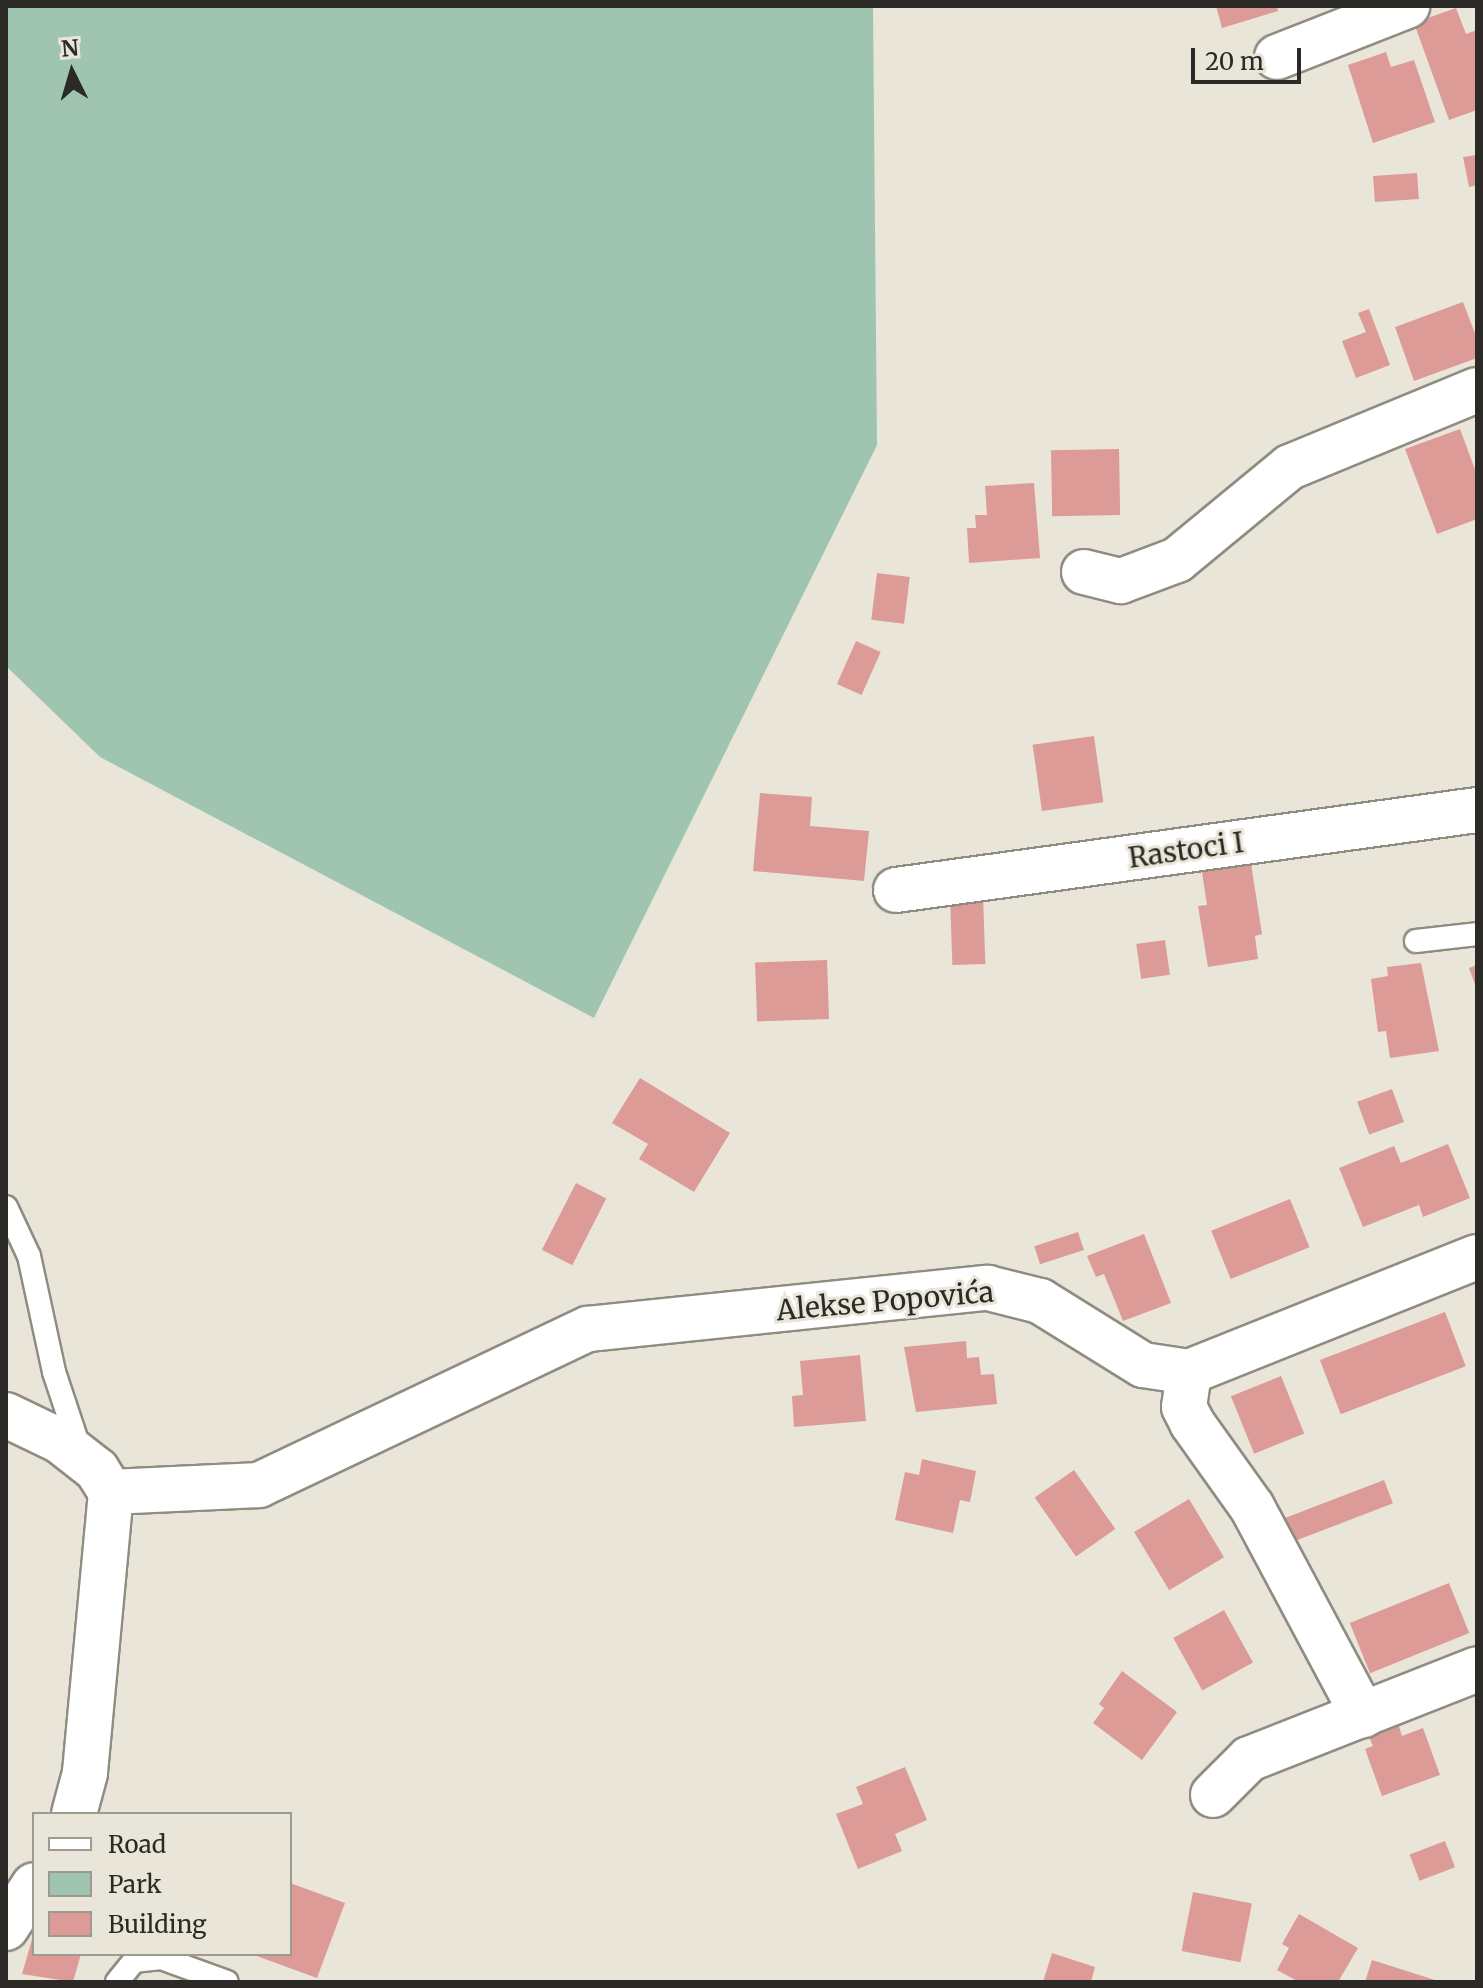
<!DOCTYPE html>
<meta charset="utf-8">
<style>
body{margin:0}
#map{position:relative;width:1483px;height:1988px;overflow:hidden;background:#e9e5d9;font-family:Merriweather,serif}
div>[style]{position:absolute}
[style*='--x']{left:calc(var(--x)*1px);top:calc(var(--y)*1px);width:calc(var(--w)*1px);rotate:calc(var(--a)*1deg)}
.green>*{inset:0;background:#9fc5b1}
.building>*{inset:0;background:#dd9b97;transform-origin:0 0}
.roads{filter:drop-shadow(2px 0 #8f8c81) drop-shadow(-2px 0 #8f8c81) drop-shadow(0 2px #8f8c81) drop-shadow(0 -2px #8f8c81)}
.service>*{height:22px;margin:-11px;padding:0 11px;transform-origin:11px;border-radius:11px;background:#fff}
.minor>*{height:44px;margin:-22px;padding:0 22px;transform-origin:22px;border-radius:22px;background:#fff}
span{translate:-50% -50%;white-space:nowrap;text-align:center;line-height:1.15;-webkit-text-stroke:6px #e9e5d9;paint-order:stroke}
.street-label{font-size:28px;color:#2c2a26}
.frame{position:absolute;inset:0;border:8px solid #2c2a26;pointer-events:none}
.legend{position:absolute;left:32px;top:1812px;width:260px;height:144px;box-sizing:border-box;background:#e9e5d9;border:2px solid #9d9a91;margin:0;padding:10px 14px;list-style:none;font-size:24px;color:#2c2a26}
.legend li{display:flex;align-items:center;gap:16px;height:40px}
.legend b{width:40px;border:2px solid #9d9a91}
.north{position:absolute;left:32px;top:32px;width:80px;height:80px;-webkit-text-stroke:6px #e9e5d9;paint-order:stroke;rotate:355deg;font-size:22px;font-weight:700;line-height:32px;text-align:center;color:#2c2a26}
.north::after{content:'';display:block;margin:auto;width:28px;height:36px;background:#2c2a26;clip-path:polygon(50% 0,100% 100%,50% 72%,0 100%)}
.scale{position:absolute;left:1191px;top:48px;width:110px;height:36px;box-sizing:border-box;border:4px solid #2c2a26;border-top:0;padding-left:10px;font-size:24px;line-height:28px;white-space:nowrap;color:#2c2a26;-webkit-text-stroke:6px #e9e5d9;paint-order:stroke}
</style>
<div id="map">
<div class="green">
<div style="clip-path:polygon(6px 6px,873px 6px,877px 445px,594px 1018px,100px 757px,6px 666px)"></div>
</div>
<div class="building">
<div style="clip-path:polygon(1216px 6px,1277px 6px,1278px 11px,1222px 28px)"></div>
<div style="clip-path:polygon(1456px 8px,1466px 34px,1477px 30px,1477px 110px,1449px 120px,1414px 23px)"></div>
<div style="clip-path:polygon(1386px 52px,1391px 67px,1414px 60px,1435px 122px,1373px 143px,1348px 65px)"></div>
<div style="clip-path:polygon(1477px 155px,1477px 185px,1469px 187px,1463px 157px)"></div>
<div style="left:1417px;top:173px;width:26px;height:44px;rotate:86deg"></div>
<div style="clip-path:polygon(1463px 302px,1477px 339px,1477px 358px,1414px 381px,1395px 327px)"></div>
<div style="clip-path:polygon(1369px 309px,1390px 365px,1356px 378px,1342px 341px,1366px 332px,1358px 313px)"></div>
<div style="clip-path:polygon(1460px 429px,1477px 475px,1477px 519px,1437px 534px,1405px 449px)"></div>
<div style="left:1119px;top:449px;width:66px;height:68px;rotate:89deg"></div>
<div style="clip-path:polygon(1034px 483px,1040px 558px,969px 563px,967px 528px,976px 528px,975px 515px,987px 515px,985px 486px)"></div>
<div style="left:877px;top:573px;width:33px;height:47px;rotate:7deg"></div>
<div style="left:856px;top:641px;width:27px;height:47px;rotate:24deg"></div>
<div style="left:1094px;top:736px;width:67px;height:62px;rotate:82deg"></div>
<div style="clip-path:polygon(760px 793px,812px 797px,810px 826px,869px 831px,864px 881px,753px 871px)"></div>
<div style="clip-path:polygon(1249px 851px,1262px 934px,1255px 936px,1258px 959px,1208px 967px,1198px 906px,1207px 905px,1200px 859px)"></div>
<div style="left:983px;top:896px;width:68px;height:33px;rotate:88deg"></div>
<div style="left:1165px;top:940px;width:35px;height:29px;rotate:82deg"></div>
<div style="left:827px;top:960px;width:59px;height:72px;rotate:88deg"></div>
<div style="clip-path:polygon(1421px 963px,1439px 1051px,1390px 1058px,1386px 1031px,1378px 1032px,1371px 979px,1388px 976px,1387px 967px)"></div>
<div style="clip-path:polygon(1477px 965px,1477px 990px,1469px 968px)"></div>
<div style="clip-path:polygon(640px 1078px,730px 1133px,694px 1192px,639px 1159px,648px 1144px,612px 1123px)"></div>
<div style="left:1392px;top:1089px;width:35px;height:37px;rotate:70deg"></div>
<div style="clip-path:polygon(1448px 1144px,1470px 1198px,1423px 1217px,1419px 1205px,1363px 1227px,1339px 1168px,1394px 1146px,1401px 1163px)"></div>
<div style="left:576px;top:1183px;width:34px;height:75px;rotate:27deg"></div>
<div style="left:1290px;top:1199px;width:52px;height:85px;rotate:68deg"></div>
<div style="left:1078px;top:1232px;width:19px;height:46px;rotate:72deg"></div>
<div style="clip-path:polygon(1144px 1234px,1171px 1303px,1123px 1321px,1104px 1274px,1096px 1277px,1087px 1256px)"></div>
<div style="left:1445px;top:1312px;width:58px;height:134px;rotate:69deg"></div>
<div style="clip-path:polygon(966px 1341px,967px 1358px,979px 1357px,981px 1375px,994px 1374px,997px 1404px,916px 1412px,904px 1347px)"></div>
<div style="clip-path:polygon(860px 1355px,866px 1421px,794px 1427px,792px 1396px,803px 1395px,800px 1361px)"></div>
<div style="left:1281px;top:1376px;width:62px;height:54px;rotate:68deg"></div>
<div style="clip-path:polygon(922px 1459px,976px 1471px,970px 1502px,960px 1500px,953px 1533px,895px 1520px,905px 1472px,919px 1475px)"></div>
<div style="left:1074px;top:1470px;width:72px;height:48px;rotate:55deg"></div>
<div style="left:1384px;top:1480px;width:25px;height:113px;rotate:69deg"></div>
<div style="left:1189px;top:1499px;width:68px;height:64px;rotate:59deg"></div>
<div style="left:1449px;top:1583px;width:54px;height:107px;rotate:68deg"></div>
<div style="left:1224px;top:1610px;width:60px;height:58px;rotate:61deg"></div>
<div style="clip-path:polygon(1122px 1671px,1177px 1712px,1142px 1760px,1093px 1723px,1104px 1708px,1099px 1704px)"></div>
<div style="clip-path:polygon(1399px 1726px,1402px 1736px,1423px 1728px,1440px 1775px,1382px 1796px,1365px 1749px,1373px 1746px,1369px 1737px)"></div>
<div style="clip-path:polygon(905px 1767px,927px 1820px,895px 1834px,902px 1851px,858px 1869px,836px 1814px,863px 1804px,856px 1787px)"></div>
<div style="left:1445px;top:1841px;width:28px;height:38px;rotate:69deg"></div>
<div style="clip-path:polygon(290px 1883px,345px 1903px,317px 1978px,251px 1954px,290px 1954px)"></div>
<div style="left:1193px;top:1892px;width:60px;height:60px;rotate:11deg"></div>
<div style="clip-path:polygon(1299px 1914px,1358px 1948px,1338px 1982px,1299px 1982px,1277px 1970px,1289px 1948px,1282px 1944px)"></div>
<div style="clip-path:polygon(33px 1936px,34px 1954px,81px 1954px,73px 1982px,22px 1974px)"></div>
<div style="clip-path:polygon(1052px 1953px,1095px 1967px,1091px 1982px,1043px 1982px)"></div>
<div style="clip-path:polygon(1372px 1960px,1438px 1981px,1438px 1982px,1365px 1982px)"></div>
</div>
<div class="roads">
<div class="service">
<div style="--x:1416;--y:941;--w:61;--a:-6.5"></div>
<div style="--x:6;--y:1207;--w:54;--a:64.9"></div>
<div style="--x:29;--y:1256;--w:119;--a:77.8"></div>
<div style="--x:54;--y:1372;--w:82;--a:71.6"></div>
<div style="--x:117;--y:1982;--w:27;--a:-51"></div>
<div style="--x:134;--y:1961;--w:27;--a:-6"></div>
<div style="--x:161;--y:1958;--w:70;--a:20"></div>
</div>
<div class="minor">
<div style="--x:1277;--y:57;--w:140;--a:-21.4"></div>
<div style="--x:1084;--y:572;--w:38;--a:14"></div>
<div style="--x:1121;--y:581;--w:60;--a:-20.6"></div>
<div style="--x:1177;--y:560;--w:146;--a:-39.5"></div>
<div style="--x:1290;--y:467;--w:202;--a:-22.4"></div>
<div style="--x:896;--y:890;--w:586;--a:-7.84"></div>
<div style="--x:1189;--y:1372;--w:35;--a:98"></div>
<div style="--x:1184;--y:1407;--w:18;--a:63"></div>
<div style="--x:1192;--y:1423;--w:103;--a:54.5"></div>
<div style="--x:1252;--y:1507;--w:236;--a:61.9"></div>
<div style="--x:6;--y:1415;--w:60;--a:25.7"></div>
<div style="--x:60;--y:1441;--w:47;--a:38.1"></div>
<div style="--x:97;--y:1470;--w:26;--a:58"></div>
<div style="--x:111;--y:1492;--w:282;--a:95.3"></div>
<div style="--x:85;--y:1773;--w:42;--a:105"></div>
<div style="--x:111;--y:1492;--w:148;--a:-2.7"></div>
<div style="--x:259;--y:1485;--w:364;--a:-25.4"></div>
<div style="--x:588;--y:1329;--w:402;--a:-5.9"></div>
<div style="--x:988;--y:1288;--w:54;--a:14"></div>
<div style="--x:1040;--y:1301;--w:121;--a:31.9"></div>
<div style="--x:1143;--y:1365;--w:47;--a:8.7"></div>
<div style="--x:1189;--y:1372;--w:310;--a:-21.8"></div>
<div style="--x:1213;--y:1795;--w:51;--a:-45"></div>
<div style="--x:1249;--y:1759;--w:245;--a:-21.5"></div>
<div style="--x:6;--y:1928;--w:51;--a:-56.9"></div>
</div>
</div>
<div class="street-label">
<span style="left:1186px;top:850px;rotate:-8deg">Rastoci I</span>
<span style="left:885px;top:1301px;rotate:-5deg">Alekse Popovića</span>
</div>
<div class="frame"></div>
<ul class="legend">
<li><b style="height:10px;background:#fff"></b>Road</li>
<li><b style="height:22px;background:#9fc5b1"></b>Park</li>
<li><b style="height:22px;background:#dd9b97"></b>Building</li>
</ul>
<div class="north">N</div>
<div class="scale">20 m</div>
</div>
